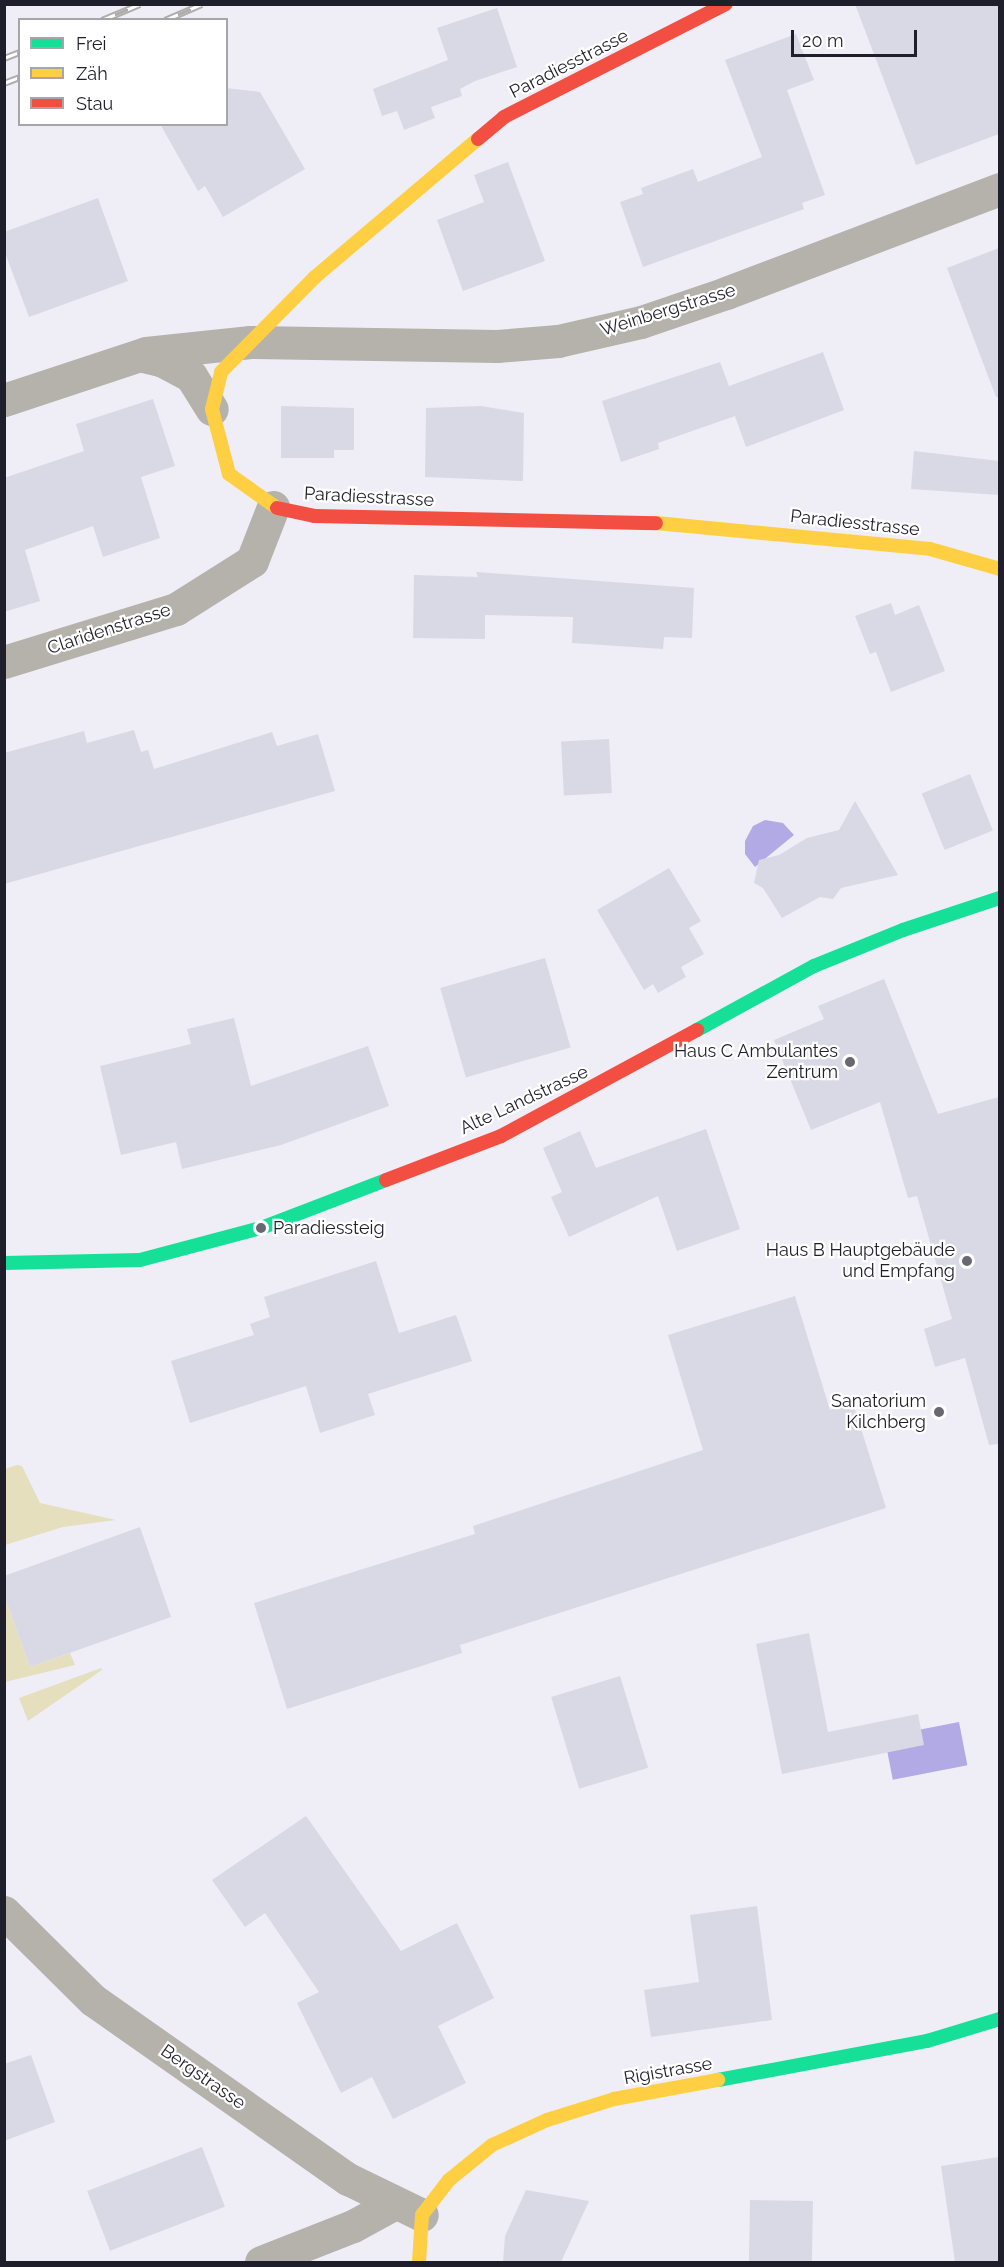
<!DOCTYPE html>
<meta charset="utf-8">
<style>
body{margin:0}
#map{position:relative;width:1004px;height:2267px;overflow:hidden;background:#efeef6;font-family:Raleway,sans-serif}
div>[style]{position:absolute}
[style*='--x']{left:calc(var(--x)*1px);top:calc(var(--y)*1px);width:calc(var(--w)*1px);rotate:calc(var(--a)*1deg)}
.green>*{inset:0;background:#e5dfbe}
.water>*{inset:0;background:#b1aae4;transform-origin:0 0}
.building>*{inset:0;background:#d9d8e5;transform-origin:0 0}
.street>*{height:33px;margin:-16.5px;padding:0 16.5px;transform-origin:16.5px;border-radius:16.5px;background:#b4b2ab}
.fast>*{height:14px;margin:-7px;padding:0 7px;transform-origin:7px;border-radius:7px;background:#16e098}
.slow>*{height:14px;margin:-7px;padding:0 7px;transform-origin:7px;border-radius:7px;background:#ffcf43}
.jam>*{height:14px;margin:-7px;padding:0 7px;transform-origin:7px;border-radius:7px;background:#f24e42}
.rail>*{height:7px;margin-top:-3.5px;transform-origin:0;background:repeating-linear-gradient(90deg,#fff 0 14px,#aeadab 0 28px);box-sizing:border-box;border-block:2px solid #aeadab}
.dots>*{width:16px;height:16px;translate:-50% -50%;box-sizing:border-box;border:3px solid #fff;border-radius:50%}
span{translate:-50% -50%;white-space:nowrap;text-align:center;line-height:1.15;-webkit-text-stroke:4.5px #fff;paint-order:stroke}
.street-label{font-size:18px;color:#1f1e2b}
.poi-label{font-size:18px;color:#1f1e2b}
.right{translate:-100% -50%;text-align:right}
.left{translate:0 -50%;text-align:left}
.frame{position:absolute;inset:0;border:6px solid #1f1e2b;pointer-events:none}
.legend{position:absolute;left:18px;top:18px;width:210px;height:108px;box-sizing:border-box;background:#fff;border:2px solid #a5a5aa;margin:0;padding:8px 10px;list-style:none;font-size:18px;color:#1f1e2b}
.legend li{display:flex;align-items:center;gap:12px;height:30px}
.legend b{width:30px;border:2px solid #a5a5aa}
.scale{position:absolute;left:791px;top:30px;width:126px;height:27px;box-sizing:border-box;border:3px solid #1f1e2b;border-top:0;padding-left:8px;font-size:18px;line-height:21px;white-space:nowrap;color:#1f1e2b;-webkit-text-stroke:4px #fff;paint-order:stroke}
</style>
<div id="map">
<div class="green">
<div style="clip-path:polygon(17px 1465px,22px 1466px,40px 1503px,116px 1520px,63px 1527px,5px 1545px,5px 1469px)"></div>
<div style="clip-path:polygon(4px 1595px,30px 1667px,70px 1653px,75px 1665px,5px 1682px)"></div>
<div style="clip-path:polygon(101px 1668px,102px 1670px,28px 1721px,19px 1698px)"></div>
</div>
<div class="water">
<div style="clip-path:polygon(765px 820px,783px 823px,794px 835px,755px 867px,745px 854px,745px 841px,753px 826px)"></div>
<div style="left:959px;top:1722px;width:44px;height:76px;rotate:79deg"></div>
</div>
<div class="building">
<div style="clip-path:polygon(855px 4px,999px 4px,999px 134px,916px 165px)"></div>
<div style="clip-path:polygon(497px 8px,517px 67px,475px 81px,460px 89px,462px 96px,431px 107px,435px 118px,404px 130px,397px 111px,382px 116px,373px 89px,448px 60px,437px 28px)"></div>
<div style="clip-path:polygon(796px 34px,814px 80px,787px 90px,825px 195px,802px 203px,804px 209px,643px 267px,620px 202px,643px 194px,641px 188px,693px 169px,698px 182px,762px 157px,725px 60px)"></div>
<div style="clip-path:polygon(226px 88px,260px 92px,305px 169px,223px 217px,205px 186px,198px 191px,160px 124px,226px 124px)"></div>
<div style="clip-path:polygon(508px 162px,545px 261px,463px 291px,437px 220px,484px 202px,474px 175px)"></div>
<div style="clip-path:polygon(98px 198px,128px 281px,29px 317px,4px 250px,4px 232px)"></div>
<div style="clip-path:polygon(999px 248px,999px 397px,996px 397px,947px 268px)"></div>
<div style="clip-path:polygon(823px 352px,844px 410px,746px 447px,735px 416px,658px 443px,659px 449px,621px 462px,602px 401px,720px 362px,729px 386px)"></div>
<div style="clip-path:polygon(153px 399px,175px 466px,141px 477px,160px 538px,103px 557px,93px 526px,25px 550px,40px 601px,4px 612px,4px 478px,84px 451px,76px 424px)"></div>
<div style="clip-path:polygon(281px 406px,354px 408px,354px 450px,334px 450px,334px 458px,281px 458px)"></div>
<div style="clip-path:polygon(481px 406px,524px 413px,523px 481px,425px 477px,426px 408px)"></div>
<div style="clip-path:polygon(914px 451px,999px 461px,999px 495px,911px 489px)"></div>
<div style="clip-path:polygon(476px 572px,694px 588px,692px 638px,664px 637px,663px 649px,572px 643px,573px 617px,485px 615px,485px 639px,413px 638px,414px 575px,478px 577px)"></div>
<div style="clip-path:polygon(891px 603px,895px 615px,919px 605px,945px 671px,891px 692px,876px 652px,870px 654px,855px 616px)"></div>
<div style="clip-path:polygon(134px 730px,141px 752px,148px 750px,154px 769px,272px 732px,277px 746px,318px 734px,335px 791px,4px 884px,4px 753px,84px 731px,87px 743px)"></div>
<div style="left:609px;top:739px;width:54px;height:48px;rotate:87deg"></div>
<div style="left:970px;top:774px;width:61px;height:52px;rotate:68deg"></div>
<div style="clip-path:polygon(855px 801px,898px 875px,841px 888px,833px 899px,820px 897px,782px 918px,763px 888px,754px 883px,759px 860px,779px 855px,807px 838px,839px 830px)"></div>
<div style="clip-path:polygon(669px 868px,701px 921px,689px 928px,704px 954px,681px 967px,686px 977px,658px 993px,653px 984px,644px 990px,597px 910px)"></div>
<div style="left:545px;top:958px;width:93px;height:109px;rotate:74deg"></div>
<div style="clip-path:polygon(884px 979px,938px 1114px,999px 1097px,999px 1444px,989px 1445px,965px 1358px,935px 1367px,924px 1329px,952px 1319px,917px 1196px,908px 1198px,880px 1102px,811px 1130px,774px 1040px,824px 1019px,818px 1006px)"></div>
<div style="clip-path:polygon(234px 1018px,251px 1086px,368px 1046px,389px 1106px,281px 1145px,182px 1169px,176px 1142px,121px 1155px,100px 1066px,191px 1044px,187px 1029px)"></div>
<div style="clip-path:polygon(706px 1129px,740px 1229px,677px 1251px,658px 1196px,569px 1237px,551px 1197px,562px 1192px,543px 1148px,580px 1131px,596px 1168px)"></div>
<div style="clip-path:polygon(376px 1261px,399px 1333px,456px 1315px,472px 1361px,368px 1394px,375px 1415px,320px 1433px,306px 1386px,190px 1423px,171px 1361px,254px 1335px,250px 1324px,270px 1317px,264px 1297px)"></div>
<div style="clip-path:polygon(795px 1296px,830px 1410px,853px 1403px,886px 1508px,460px 1645px,462px 1653px,287px 1709px,254px 1603px,475px 1534px,473px 1526px,703px 1450px,668px 1335px)"></div>
<div style="clip-path:polygon(140px 1527px,171px 1617px,30px 1667px,4px 1595px,4px 1576px)"></div>
<div style="clip-path:polygon(809px 1633px,828px 1732px,918px 1714px,924px 1745px,782px 1774px,756px 1644px)"></div>
<div style="left:620px;top:1676px;width:96px;height:72px;rotate:73deg"></div>
<div style="clip-path:polygon(306px 1816px,401px 1951px,457px 1923px,494px 1998px,438px 2026px,466px 2083px,393px 2119px,372px 2077px,341px 2093px,297px 2003px,319px 1992px,265px 1913px,245px 1927px,212px 1880px)"></div>
<div style="clip-path:polygon(757px 1906px,772px 2020px,651px 2037px,644px 1990px,699px 1982px,690px 1915px)"></div>
<div style="clip-path:polygon(31px 2055px,55px 2122px,4px 2141px,4px 2064px)"></div>
<div style="left:202px;top:2147px;width:64px;height:123px;rotate:69deg"></div>
<div style="clip-path:polygon(999px 2157px,999px 2262px,955px 2262px,941px 2166px)"></div>
<div style="clip-path:polygon(526px 2190px,589px 2201px,561px 2262px,503px 2262px,505px 2236px)"></div>
<div style="left:750px;top:2200px;width:63px;height:62px;rotate:1deg"></div>
</div>
<div class="street">
<div style="--x:143;--y:356;--w:18;--a:13"></div>
<div style="--x:161;--y:360;--w:34;--a:28"></div>
<div style="--x:191;--y:376;--w:39;--a:58"></div>
<div style="--x:4;--y:400;--w:150;--a:-18.3"></div>
<div style="--x:146;--y:353;--w:105;--a:-6"></div>
<div style="--x:250;--y:342;--w:247;--a:0.9"></div>
<div style="--x:497;--y:346;--w:61;--a:-4.7"></div>
<div style="--x:558;--y:341;--w:85;--a:-12.9"></div>
<div style="--x:641;--y:322;--w:90;--a:-18.8"></div>
<div style="--x:726;--y:293;--w:293;--a:-20.8"></div>
<div style="--x:4;--y:662;--w:180;--a:-17.1"></div>
<div style="--x:176;--y:609;--w:90;--a:-32.3"></div>
<div style="--x:252;--y:561;--w:58;--a:-68.7"></div>
<div style="--x:4;--y:1912;--w:125;--a:44.7"></div>
<div style="--x:93;--y:2000;--w:312;--a:35.1"></div>
<div style="--x:348;--y:2179;--w:82;--a:25.9"></div>
<div style="--x:261;--y:2262;--w:99;--a:-21.4"></div>
<div style="--x:353;--y:2226;--w:48;--a:-28.7"></div>
</div>
<div class="fast">
<div style="--x:697;--y:1030;--w:133;--a:-28.7"></div>
<div style="--x:814;--y:966;--w:96;--a:-22"></div>
<div style="--x:903;--y:930;--w:102;--a:-18.3"></div>
<div style="--x:4;--y:1263;--w:136;--a:-1.3"></div>
<div style="--x:140;--y:1260;--w:125;--a:-14.8"></div>
<div style="--x:261;--y:1228;--w:134;--a:-21"></div>
<div style="--x:718;--y:2080;--w:213;--a:-10.6"></div>
<div style="--x:927;--y:2041;--w:76;--a:-16.8"></div>
</div>
<div class="slow">
<div style="--x:277;--y:508;--w:59;--a:-144.7"></div>
<div style="--x:229;--y:474;--w:67;--a:-104.7"></div>
<div style="--x:212;--y:409;--w:38;--a:-76"></div>
<div style="--x:221;--y:372;--w:134;--a:-45.3"></div>
<div style="--x:315;--y:277;--w:214;--a:-40.3"></div>
<div style="--x:656;--y:523;--w:275;--a:5.4"></div>
<div style="--x:930;--y:549;--w:73;--a:15.9"></div>
<div style="--x:419;--y:2262;--w:47;--a:-86.3"></div>
<div style="--x:422;--y:2215;--w:44;--a:-52.4"></div>
<div style="--x:449;--y:2180;--w:55;--a:-39.1"></div>
<div style="--x:492;--y:2145;--w:60;--a:-24.4"></div>
<div style="--x:547;--y:2120;--w:70;--a:-17.4"></div>
<div style="--x:614;--y:2099;--w:106;--a:-10.4"></div>
</div>
<div class="jam">
<div style="--x:478;--y:139;--w:34;--a:-40"></div>
<div style="--x:504;--y:117;--w:249;--a:-27"></div>
<div style="--x:277;--y:508;--w:38;--a:12"></div>
<div style="--x:314;--y:516;--w:342;--a:1.2"></div>
<div style="--x:386;--y:1180;--w:123;--a:-20.9"></div>
<div style="--x:501;--y:1136;--w:223;--a:-28.4"></div>
</div>
<div class="rail">
<div style="--x:102;--y:20;--w:41;--a:-22.8"></div>
<div style="--x:165;--y:20;--w:40;--a:-23.4"></div>
<div style="--x:4;--y:58;--w:17;--a:-21"></div>
<div style="--x:4;--y:83;--w:17;--a:-21"></div>
</div>
<div class="dots">
<div style="left:850px;top:1062px;background:#686772"></div>
<div style="left:261px;top:1228px;background:#686772"></div>
<div style="left:967px;top:1261px;background:#686772"></div>
<div style="left:939px;top:1412px;background:#686772"></div>
</div>
<div class="street-label">
<span style="left:569px;top:64px;rotate:-27deg">Paradiesstrasse</span>
<span style="left:668px;top:310px;rotate:-17deg">Weinbergstrasse</span>
<span style="left:369px;top:497px;rotate:3deg">Paradiesstrasse</span>
<span style="left:855px;top:523px;rotate:6deg">Paradiesstrasse</span>
<span style="left:109px;top:629px;rotate:-18deg">Claridenstrasse</span>
<span style="left:524px;top:1100px;rotate:-25deg">Alte Landstrasse</span>
<span style="left:668px;top:2071px;rotate:-10deg">Rigistrasse</span>
<span style="left:203px;top:2077px;rotate:35deg">Bergstrasse</span>
</div>
<div class="poi-label">
<span class="right" style="left:838px;top:1062px">Haus C Ambulantes<br>Zentrum</span>
<span class="left" style="left:273px;top:1228px">Paradiessteig</span>
<span class="right" style="left:955px;top:1261px">Haus B Hauptgebäude<br>und Empfang</span>
<span class="right" style="left:926px;top:1412px">Sanatorium<br>Kilchberg</span>
</div>
<div class="frame"></div>
<ul class="legend">
<li><b style="height:8px;background:#16e098"></b>Frei</li>
<li><b style="height:8px;background:#ffcf43"></b>Zäh</li>
<li><b style="height:8px;background:#f24e42"></b>Stau</li>
</ul>
<div class="scale">20 m</div>
</div>
